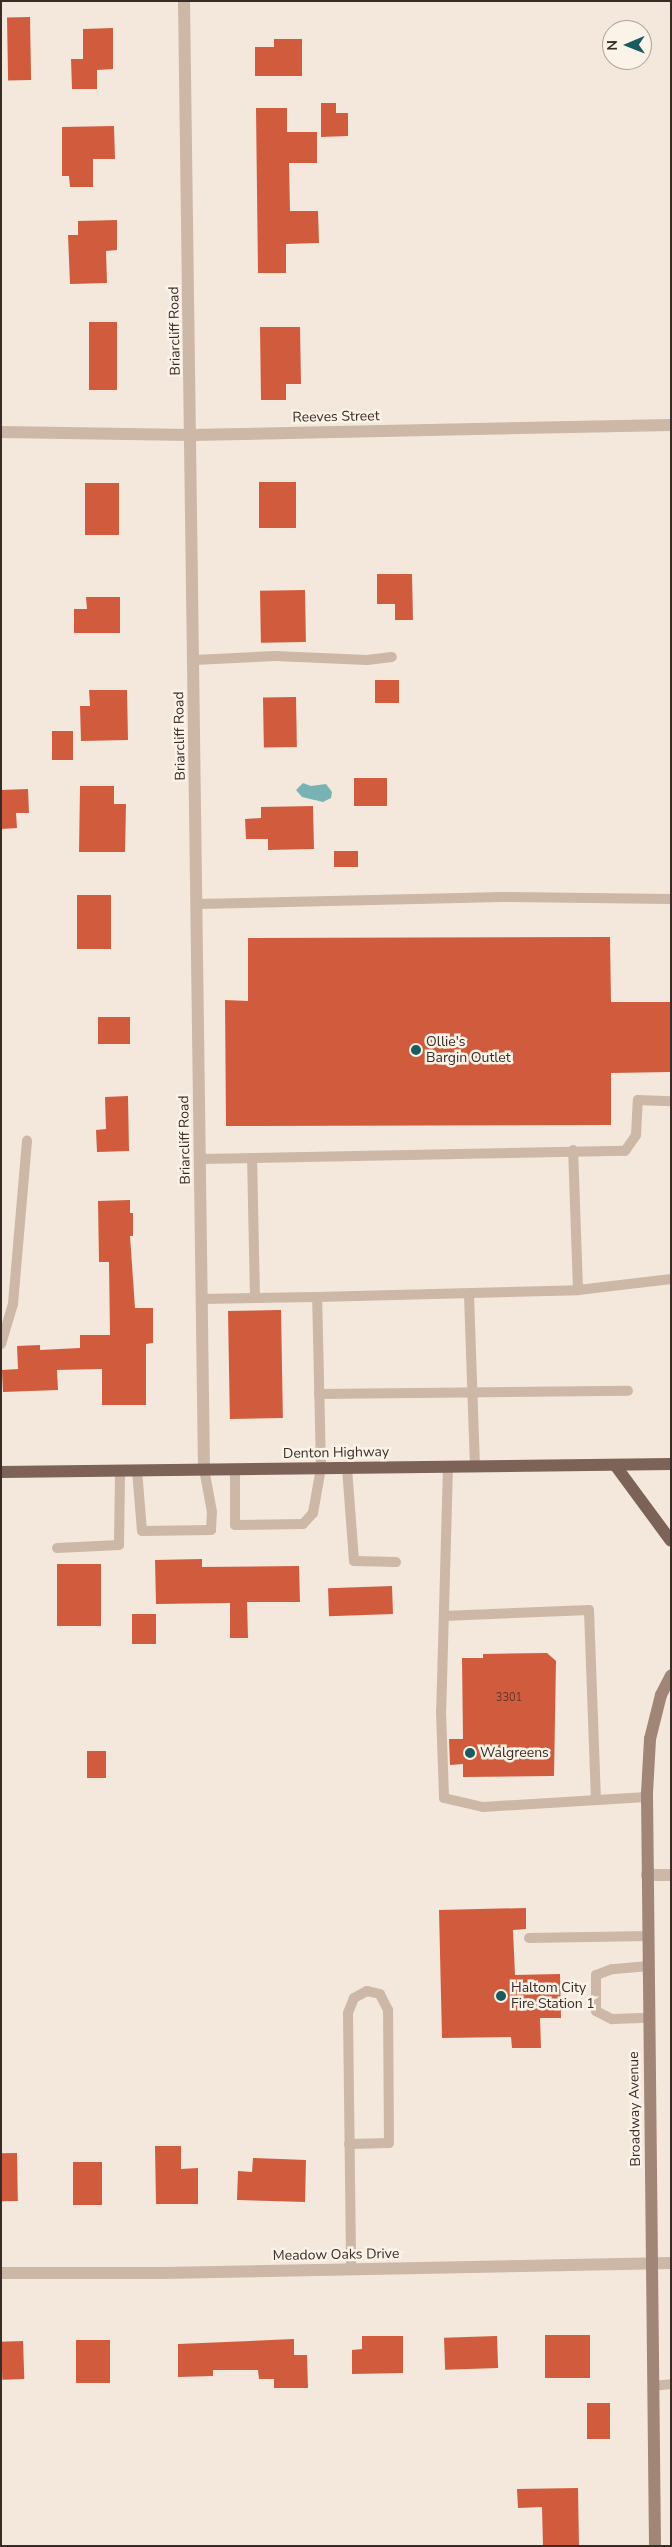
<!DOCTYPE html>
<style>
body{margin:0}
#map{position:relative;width:672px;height:2547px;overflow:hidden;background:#f4e7db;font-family:"Nunito Sans",sans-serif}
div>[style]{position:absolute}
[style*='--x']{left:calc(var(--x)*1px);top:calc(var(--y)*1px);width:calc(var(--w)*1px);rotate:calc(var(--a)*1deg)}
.water>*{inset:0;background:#77b3b3}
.building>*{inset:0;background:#d05c3d;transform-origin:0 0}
.service>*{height:10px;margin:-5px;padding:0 5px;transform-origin:5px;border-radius:5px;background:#cdb7a6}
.minor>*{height:12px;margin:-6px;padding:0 6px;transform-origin:6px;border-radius:6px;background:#cdb7a6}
.secondary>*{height:12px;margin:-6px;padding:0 6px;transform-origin:6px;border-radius:6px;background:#a18577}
.primary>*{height:12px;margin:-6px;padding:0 6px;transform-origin:6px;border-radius:6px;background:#7c6257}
.dots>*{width:14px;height:14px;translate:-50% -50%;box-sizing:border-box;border:2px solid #fbf2e8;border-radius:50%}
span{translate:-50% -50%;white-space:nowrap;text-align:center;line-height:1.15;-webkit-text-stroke:5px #fbf2e8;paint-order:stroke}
.number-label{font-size:11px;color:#5f382c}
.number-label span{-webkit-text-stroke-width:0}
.street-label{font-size:14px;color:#392c27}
.poi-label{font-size:14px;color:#392c27}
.left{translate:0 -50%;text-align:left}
.frame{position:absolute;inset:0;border:2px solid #392c27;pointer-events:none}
.north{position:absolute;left:602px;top:20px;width:50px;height:50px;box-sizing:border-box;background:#fbf2e8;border:1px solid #ada39b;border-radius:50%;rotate:269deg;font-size:14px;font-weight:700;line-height:20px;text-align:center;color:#392c27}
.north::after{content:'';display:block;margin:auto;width:18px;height:22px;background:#195b5e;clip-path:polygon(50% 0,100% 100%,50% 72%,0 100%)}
</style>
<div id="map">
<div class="water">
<div style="clip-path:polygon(303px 783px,311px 786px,326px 784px,332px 792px,331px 798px,323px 802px,302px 797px,296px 790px)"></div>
</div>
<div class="building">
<div style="left:30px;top:17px;width:63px;height:23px;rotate:89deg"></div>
<div style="clip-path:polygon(113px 28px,113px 69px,97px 70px,97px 89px,72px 89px,71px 59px,83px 59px,83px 29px)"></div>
<div style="clip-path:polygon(274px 39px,302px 39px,302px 76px,255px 76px,255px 47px,274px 47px)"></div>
<div style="clip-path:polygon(321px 103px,336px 103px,336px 113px,348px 113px,348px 136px,321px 137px)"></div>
<div style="clip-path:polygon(256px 108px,287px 108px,287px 132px,317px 132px,317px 163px,289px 163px,290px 211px,318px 211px,319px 243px,286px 244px,286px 273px,258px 273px)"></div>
<div style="clip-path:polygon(114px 126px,115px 159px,93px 159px,93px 187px,70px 187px,69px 176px,62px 176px,62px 127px)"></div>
<div style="clip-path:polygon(117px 220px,117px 250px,106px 251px,107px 283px,70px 284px,68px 235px,78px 235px,78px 221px)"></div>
<div style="left:89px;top:322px;width:28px;height:68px"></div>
<div style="clip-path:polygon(260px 327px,300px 327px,301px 384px,286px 384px,286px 400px,261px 400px)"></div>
<div style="left:259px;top:482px;width:37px;height:46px"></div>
<div style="left:85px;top:483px;width:34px;height:52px"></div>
<div style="clip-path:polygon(377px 574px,412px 574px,413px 620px,395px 620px,395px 604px,377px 604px)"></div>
<div style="left:305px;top:590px;width:52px;height:45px;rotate:89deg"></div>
<div style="clip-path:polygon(86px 597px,120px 597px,120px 633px,74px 633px,74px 609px,87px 609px)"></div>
<div style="left:375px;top:680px;width:24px;height:23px"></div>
<div style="clip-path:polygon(89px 690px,127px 690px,128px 740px,81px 741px,80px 706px,90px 706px)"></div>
<div style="left:296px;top:697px;width:50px;height:33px;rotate:89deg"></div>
<div style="left:52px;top:731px;width:21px;height:29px"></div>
<div style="left:387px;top:778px;width:28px;height:33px;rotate:90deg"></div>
<div style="clip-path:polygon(80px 786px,114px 786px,114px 804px,126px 804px,125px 852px,79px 852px)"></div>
<div style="clip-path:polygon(28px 789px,29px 813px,16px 813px,17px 828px,1px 829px,1px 790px)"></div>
<div style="clip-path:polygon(313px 806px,314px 849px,268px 850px,268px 839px,246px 839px,245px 819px,261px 818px,261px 807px)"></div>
<div style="left:334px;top:851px;width:24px;height:16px"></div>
<div style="left:77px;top:895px;width:34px;height:54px"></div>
<div style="clip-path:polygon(610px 937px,611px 1002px,671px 1002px,671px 1072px,611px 1073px,611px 1125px,226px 1126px,225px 1000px,248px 1001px,248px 938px)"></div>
<div style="left:98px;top:1017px;width:32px;height:27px"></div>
<div style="clip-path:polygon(128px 1096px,129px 1151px,97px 1152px,96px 1130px,106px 1129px,105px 1097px)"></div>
<div style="clip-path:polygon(130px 1200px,130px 1213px,133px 1213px,133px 1236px,130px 1236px,135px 1308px,153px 1308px,153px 1343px,146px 1344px,146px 1405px,102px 1405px,102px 1369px,57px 1370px,58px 1390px,3px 1392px,2px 1370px,18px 1369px,17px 1346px,40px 1345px,40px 1350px,80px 1348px,80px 1335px,110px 1335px,109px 1262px,99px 1262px,98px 1201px)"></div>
<div style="left:281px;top:1310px;width:108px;height:53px;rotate:89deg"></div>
<div style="clip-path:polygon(202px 1559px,202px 1567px,299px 1566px,300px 1602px,247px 1602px,248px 1638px,230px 1638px,230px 1603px,156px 1604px,155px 1560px)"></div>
<div style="left:57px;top:1564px;width:44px;height:62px"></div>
<div style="left:392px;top:1586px;width:28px;height:64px;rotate:88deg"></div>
<div style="left:132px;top:1614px;width:24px;height:30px"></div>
<div style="clip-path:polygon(547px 1653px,556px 1661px,554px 1776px,463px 1777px,463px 1764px,450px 1765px,449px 1739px,463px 1739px,462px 1658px,483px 1658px,483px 1654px)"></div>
<div style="left:87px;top:1751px;width:19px;height:27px"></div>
<div style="clip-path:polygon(526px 1908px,526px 1929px,513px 1930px,515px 1975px,560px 1974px,561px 2018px,540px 2018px,541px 2048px,512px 2048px,511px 2037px,442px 2038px,439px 1910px)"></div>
<div style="clip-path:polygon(155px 2146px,181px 2146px,181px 2169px,198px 2168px,198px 2204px,156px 2204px)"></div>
<div style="left:17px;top:2153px;width:48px;height:16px;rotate:89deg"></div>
<div style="clip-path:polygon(253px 2158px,306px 2160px,305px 2202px,237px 2200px,238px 2171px,252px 2172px)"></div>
<div style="left:102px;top:2162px;width:43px;height:29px;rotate:90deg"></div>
<div style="left:545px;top:2335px;width:45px;height:43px"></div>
<div style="clip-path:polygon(362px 2336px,403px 2336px,403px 2373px,352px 2374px,352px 2350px,362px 2349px)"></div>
<div style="left:497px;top:2336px;width:32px;height:53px;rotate:88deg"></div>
<div style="clip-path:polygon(294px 2339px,294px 2355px,307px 2355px,308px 2388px,274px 2388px,274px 2379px,259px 2379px,258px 2370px,213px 2370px,213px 2376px,178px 2377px,178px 2344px)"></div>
<div style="left:110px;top:2340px;width:43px;height:34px;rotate:90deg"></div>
<div style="left:23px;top:2341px;width:38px;height:22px;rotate:88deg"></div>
<div style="left:587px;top:2403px;width:23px;height:36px"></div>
<div style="clip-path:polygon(578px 2488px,579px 2546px,543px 2546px,542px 2507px,518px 2508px,517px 2489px)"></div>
</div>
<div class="service">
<div style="--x:194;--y:660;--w:81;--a:-2.8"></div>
<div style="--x:275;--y:656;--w:92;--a:2.5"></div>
<div style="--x:367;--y:660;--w:25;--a:-7"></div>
<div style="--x:197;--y:904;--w:306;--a:-1.3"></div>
<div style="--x:503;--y:897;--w:168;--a:0.7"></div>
<div style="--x:200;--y:1159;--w:425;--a:-1.1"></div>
<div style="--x:625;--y:1151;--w:19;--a:-55"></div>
<div style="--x:636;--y:1135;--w:35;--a:-87"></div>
<div style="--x:638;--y:1100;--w:33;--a:2"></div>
<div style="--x:578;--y:1290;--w:94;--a:-6.7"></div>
<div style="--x:469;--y:1295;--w:171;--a:88"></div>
<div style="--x:317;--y:1297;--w:261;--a:-1.5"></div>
<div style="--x:578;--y:1290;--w:140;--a:-92"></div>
<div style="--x:202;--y:1299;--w:53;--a:-1.1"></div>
<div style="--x:255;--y:1298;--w:140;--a:-91.2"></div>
<div style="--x:1;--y:1344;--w:42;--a:-73.3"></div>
<div style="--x:13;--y:1304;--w:164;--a:-85.1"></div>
<div style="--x:319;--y:1394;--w:309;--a:-0.6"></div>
<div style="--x:448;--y:1467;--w:244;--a:91.6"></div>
<div style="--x:441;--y:1711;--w:87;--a:88"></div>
<div style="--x:444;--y:1798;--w:40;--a:13"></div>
<div style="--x:483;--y:1807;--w:164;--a:-3.5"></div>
<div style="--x:347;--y:1468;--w:93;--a:85.7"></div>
<div style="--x:354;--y:1561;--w:42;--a:1.4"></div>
<div style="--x:235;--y:1469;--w:56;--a:90"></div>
<div style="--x:235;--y:1525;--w:68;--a:-0.8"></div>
<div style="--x:303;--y:1524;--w:15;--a:-48"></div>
<div style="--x:313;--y:1513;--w:46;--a:-79.9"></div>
<div style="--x:321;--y:1468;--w:171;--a:-91.3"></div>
<div style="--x:317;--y:1297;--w:62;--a:179.1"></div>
<div style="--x:137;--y:1470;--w:61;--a:85.3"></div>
<div style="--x:142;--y:1531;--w:69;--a:-0.8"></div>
<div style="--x:211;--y:1530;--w:18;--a:-87"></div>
<div style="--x:212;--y:1512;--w:44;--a:-100.5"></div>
<div style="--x:57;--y:1548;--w:62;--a:-2.8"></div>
<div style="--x:119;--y:1545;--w:75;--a:-89.2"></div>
<div style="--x:444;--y:1616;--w:145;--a:-2.4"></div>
<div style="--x:589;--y:1610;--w:190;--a:87.9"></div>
<div style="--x:529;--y:1938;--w:119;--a:-1"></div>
<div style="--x:649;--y:1966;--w:37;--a:175"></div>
<div style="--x:612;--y:1969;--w:17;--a:159"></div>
<div style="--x:596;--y:1975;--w:36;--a:90"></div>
<div style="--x:596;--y:2011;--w:18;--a:27"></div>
<div style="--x:612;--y:2019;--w:37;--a:-2"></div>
<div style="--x:349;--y:2144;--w:40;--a:-1.4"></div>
<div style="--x:389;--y:2143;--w:133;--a:-90.4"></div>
<div style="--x:388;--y:2010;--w:18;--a:-117"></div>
<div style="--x:380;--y:1994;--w:13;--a:-167"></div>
<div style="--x:367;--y:1991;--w:15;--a:152"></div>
<div style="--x:354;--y:1998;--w:16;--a:112"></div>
<div style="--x:348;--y:2013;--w:256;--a:89.3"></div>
<div style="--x:653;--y:2386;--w:18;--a:-6"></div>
</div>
<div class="minor">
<div style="--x:184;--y:1;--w:1468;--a:89.22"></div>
<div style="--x:1;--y:432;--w:190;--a:0.9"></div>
<div style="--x:191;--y:435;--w:480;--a:-1.2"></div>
<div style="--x:647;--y:1875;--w:24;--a:0"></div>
<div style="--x:1;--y:2273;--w:162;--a:0"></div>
<div style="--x:163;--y:2273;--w:508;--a:-1.13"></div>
</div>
<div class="secondary">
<div style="--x:655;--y:2546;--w:753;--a:-90.61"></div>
<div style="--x:647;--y:1793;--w:54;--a:-86.8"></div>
<div style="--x:650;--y:1739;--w:45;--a:-76"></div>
<div style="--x:661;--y:1695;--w:22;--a:-63"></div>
</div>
<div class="primary">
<div style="--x:615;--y:1465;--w:94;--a:53.6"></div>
<div style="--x:1;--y:1472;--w:670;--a:-0.68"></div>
</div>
<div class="dots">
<div style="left:416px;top:1050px;background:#195b5e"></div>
<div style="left:470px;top:1753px;background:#195b5e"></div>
<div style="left:501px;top:1996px;background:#195b5e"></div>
</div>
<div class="number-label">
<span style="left:509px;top:1698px">3301</span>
</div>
<div class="street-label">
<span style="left:175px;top:331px;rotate:-91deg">Briarcliff Road</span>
<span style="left:336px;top:417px;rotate:-1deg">Reeves Street</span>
<span style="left:180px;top:736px;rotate:-91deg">Briarcliff Road</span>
<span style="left:185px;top:1140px;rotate:-91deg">Briarcliff Road</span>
<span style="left:336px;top:1453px;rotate:-1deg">Denton Highway</span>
<span style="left:635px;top:2109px;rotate:-91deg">Broadway Avenue</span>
<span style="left:336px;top:2255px;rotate:-1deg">Meadow Oaks Drive</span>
</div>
<div class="poi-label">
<span class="left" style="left:426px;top:1050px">Ollie's<br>Bargin Outlet</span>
<span class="left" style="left:480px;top:1753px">Walgreens</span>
<span class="left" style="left:511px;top:1996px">Haltom City<br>Fire Station 1</span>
</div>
<div class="frame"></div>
<div class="north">N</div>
</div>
